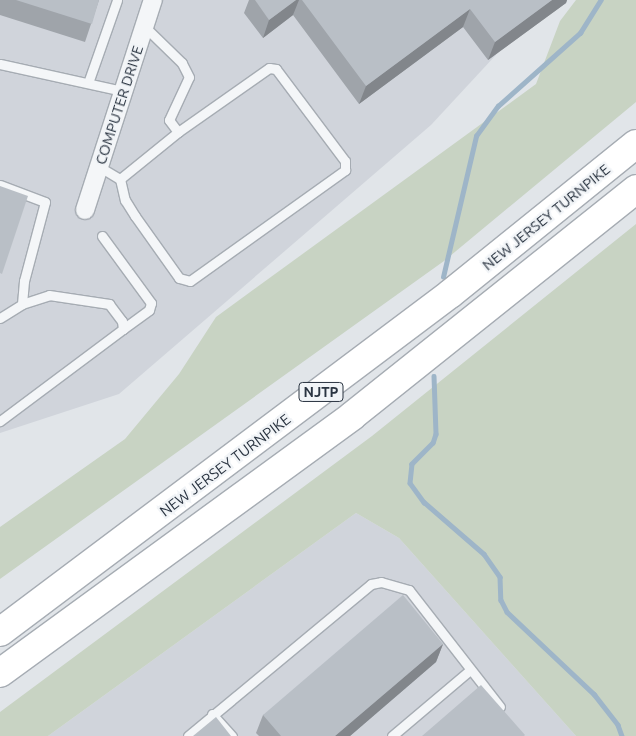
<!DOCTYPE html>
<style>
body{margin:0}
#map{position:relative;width:636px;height:736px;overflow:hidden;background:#e1e5e9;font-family:Ubuntu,sans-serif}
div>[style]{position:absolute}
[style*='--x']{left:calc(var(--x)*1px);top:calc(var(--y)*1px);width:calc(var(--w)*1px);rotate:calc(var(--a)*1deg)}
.built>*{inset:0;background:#d0d4db}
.green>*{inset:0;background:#c8d3c3}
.stream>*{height:4.5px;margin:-2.25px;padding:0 2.25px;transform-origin:2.25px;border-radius:2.25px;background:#9eb5c8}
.roads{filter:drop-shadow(1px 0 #a6acb3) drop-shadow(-1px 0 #a6acb3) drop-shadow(0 1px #a6acb3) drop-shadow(0 -1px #a6acb3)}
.service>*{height:9px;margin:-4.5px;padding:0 4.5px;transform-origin:4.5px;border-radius:4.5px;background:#f4f6f8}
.minor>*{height:18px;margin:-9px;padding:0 9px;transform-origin:9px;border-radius:9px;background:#f4f6f8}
.motorway>*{height:28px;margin:-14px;padding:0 14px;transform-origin:14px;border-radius:14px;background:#fff}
.wall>*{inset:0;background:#9fa4aa}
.shaded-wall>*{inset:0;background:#82868b}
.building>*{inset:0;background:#b9bfc6}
span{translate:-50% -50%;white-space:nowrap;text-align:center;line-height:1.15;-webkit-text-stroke:4.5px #f1f4f7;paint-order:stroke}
.shield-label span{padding:1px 4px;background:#f1f4f7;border:1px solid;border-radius:4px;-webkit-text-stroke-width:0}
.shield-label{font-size:14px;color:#2a3441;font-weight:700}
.street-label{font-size:15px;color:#2a3441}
</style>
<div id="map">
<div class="built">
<div style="clip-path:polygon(0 0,547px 0,431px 125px,119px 394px,0 433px)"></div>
<div style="clip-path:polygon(356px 513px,399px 538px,576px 736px,48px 736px)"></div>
</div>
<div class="green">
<div style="clip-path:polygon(576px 0,636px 0,636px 102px,444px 261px,0 579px,0 527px,125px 439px,179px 374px,216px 317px,536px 84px,560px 21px)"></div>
<div style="clip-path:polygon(636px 224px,636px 736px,576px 736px,399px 538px,356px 513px,48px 736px,0 736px,0 712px,372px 436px)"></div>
</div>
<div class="stream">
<div style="--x:443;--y:277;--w:145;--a:-76.8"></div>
<div style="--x:476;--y:136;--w:37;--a:-54"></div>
<div style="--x:498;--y:106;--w:110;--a:-41.7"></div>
<div style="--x:580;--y:33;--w:39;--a:-58"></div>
<div style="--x:434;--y:376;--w:58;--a:88"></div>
<div style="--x:436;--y:434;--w:9;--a:108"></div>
<div style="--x:433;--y:443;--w:30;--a:135"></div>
<div style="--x:412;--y:464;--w:19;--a:96"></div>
<div style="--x:410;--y:483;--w:24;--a:54"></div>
<div style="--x:424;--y:502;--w:79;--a:40.9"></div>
<div style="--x:484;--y:554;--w:28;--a:55"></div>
<div style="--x:500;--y:577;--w:23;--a:88"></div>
<div style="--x:501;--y:600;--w:13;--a:63"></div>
<div style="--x:507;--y:612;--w:120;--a:43.3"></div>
<div style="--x:594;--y:694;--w:39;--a:52"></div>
<div style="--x:618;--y:725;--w:12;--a:70"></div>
</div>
<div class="roads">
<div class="service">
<div style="--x:0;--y:64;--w:126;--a:12.4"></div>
<div style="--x:88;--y:83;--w:88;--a:-70.7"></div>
<div style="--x:98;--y:166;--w:26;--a:31"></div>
<div style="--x:120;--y:179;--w:22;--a:77"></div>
<div style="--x:125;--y:200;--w:19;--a:58"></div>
<div style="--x:135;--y:216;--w:76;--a:54.6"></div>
<div style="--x:179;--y:278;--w:11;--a:15"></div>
<div style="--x:190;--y:281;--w:191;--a:-35.6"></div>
<div style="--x:345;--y:170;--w:9;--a:-90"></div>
<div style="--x:345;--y:161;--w:115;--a:-126.9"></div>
<div style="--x:276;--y:69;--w:7;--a:-172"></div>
<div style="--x:269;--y:68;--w:111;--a:144.9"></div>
<div style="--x:178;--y:132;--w:15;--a:-127"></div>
<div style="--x:169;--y:120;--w:47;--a:-65.1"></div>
<div style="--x:189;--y:77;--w:16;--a:-117"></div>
<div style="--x:182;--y:63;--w:52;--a:-135.8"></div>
<div style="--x:120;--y:179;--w:75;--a:-39"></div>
<div style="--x:0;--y:185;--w:48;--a:20.7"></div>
<div style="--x:45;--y:202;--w:82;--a:104.9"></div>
<div style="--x:24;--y:281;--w:23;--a:95"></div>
<div style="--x:102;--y:236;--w:83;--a:53.8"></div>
<div style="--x:151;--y:303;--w:7;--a:106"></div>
<div style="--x:149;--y:310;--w:32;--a:144"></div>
<div style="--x:0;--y:318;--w:26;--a:-32"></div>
<div style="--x:22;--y:304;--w:28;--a:-18"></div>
<div style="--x:49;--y:295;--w:61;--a:8.5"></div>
<div style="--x:109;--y:304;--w:21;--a:53"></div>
<div style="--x:122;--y:321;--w:8;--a:83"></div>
<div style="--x:123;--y:329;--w:154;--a:143.2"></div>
<div style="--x:212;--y:714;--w:30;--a:48"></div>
<div style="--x:188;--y:736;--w:238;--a:-39.7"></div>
<div style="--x:371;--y:584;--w:10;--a:-11"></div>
<div style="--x:381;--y:582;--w:29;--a:16"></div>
<div style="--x:409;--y:590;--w:148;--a:52.1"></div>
<div style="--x:392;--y:736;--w:102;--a:-40.2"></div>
</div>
<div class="minor">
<div style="--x:85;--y:210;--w:221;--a:-72.1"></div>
</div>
<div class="motorway">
<div style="--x:0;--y:632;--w:563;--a:-36.91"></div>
<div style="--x:450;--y:294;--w:239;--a:-38.9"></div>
<div style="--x:0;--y:673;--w:436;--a:-36.1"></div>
<div style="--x:352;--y:416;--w:364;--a:-38.6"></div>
</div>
</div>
<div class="wall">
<div style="clip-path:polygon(0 0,99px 0,85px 42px,0 15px)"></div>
<div style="clip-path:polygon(249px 0,567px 0,566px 3px,488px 60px,463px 27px,359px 104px,293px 15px,263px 38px,244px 13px)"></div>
<div style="clip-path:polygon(443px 644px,436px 662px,350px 736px,259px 736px,256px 733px,263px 715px)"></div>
</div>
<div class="shaded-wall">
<div style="clip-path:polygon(296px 0,299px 0,293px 15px,263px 38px,269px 20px)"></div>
<div style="clip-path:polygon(552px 0,567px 0,566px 3px,488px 60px,495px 42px)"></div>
<div style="clip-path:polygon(470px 9px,463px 27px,359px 104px,366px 86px)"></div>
<div style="clip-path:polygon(443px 644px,436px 662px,350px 736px,335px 736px)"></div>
</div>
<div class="building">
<div style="clip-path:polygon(16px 0,99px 0,92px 24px)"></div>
<div style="clip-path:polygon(255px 0,296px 0,269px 20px)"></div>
<div style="clip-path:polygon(302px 0,552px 0,495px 42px,470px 9px,366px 86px)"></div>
<div style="clip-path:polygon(0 186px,28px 196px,2px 274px,0 273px)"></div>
<div style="clip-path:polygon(403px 595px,443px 644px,335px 736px,281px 736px,263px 715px)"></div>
<div style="clip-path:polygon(481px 685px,525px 735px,524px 736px,422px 736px)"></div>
<div style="clip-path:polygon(216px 717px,231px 736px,193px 736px)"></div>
</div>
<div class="shield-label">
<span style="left:321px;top:392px">NJTP</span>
</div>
<div class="street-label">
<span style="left:119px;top:105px;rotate:-72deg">COMPUTER DRIVE</span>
<span style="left:546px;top:217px;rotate:-39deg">NEW JERSEY TURNPIKE</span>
<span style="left:225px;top:465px;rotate:-37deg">NEW JERSEY TURNPIKE</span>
</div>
</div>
